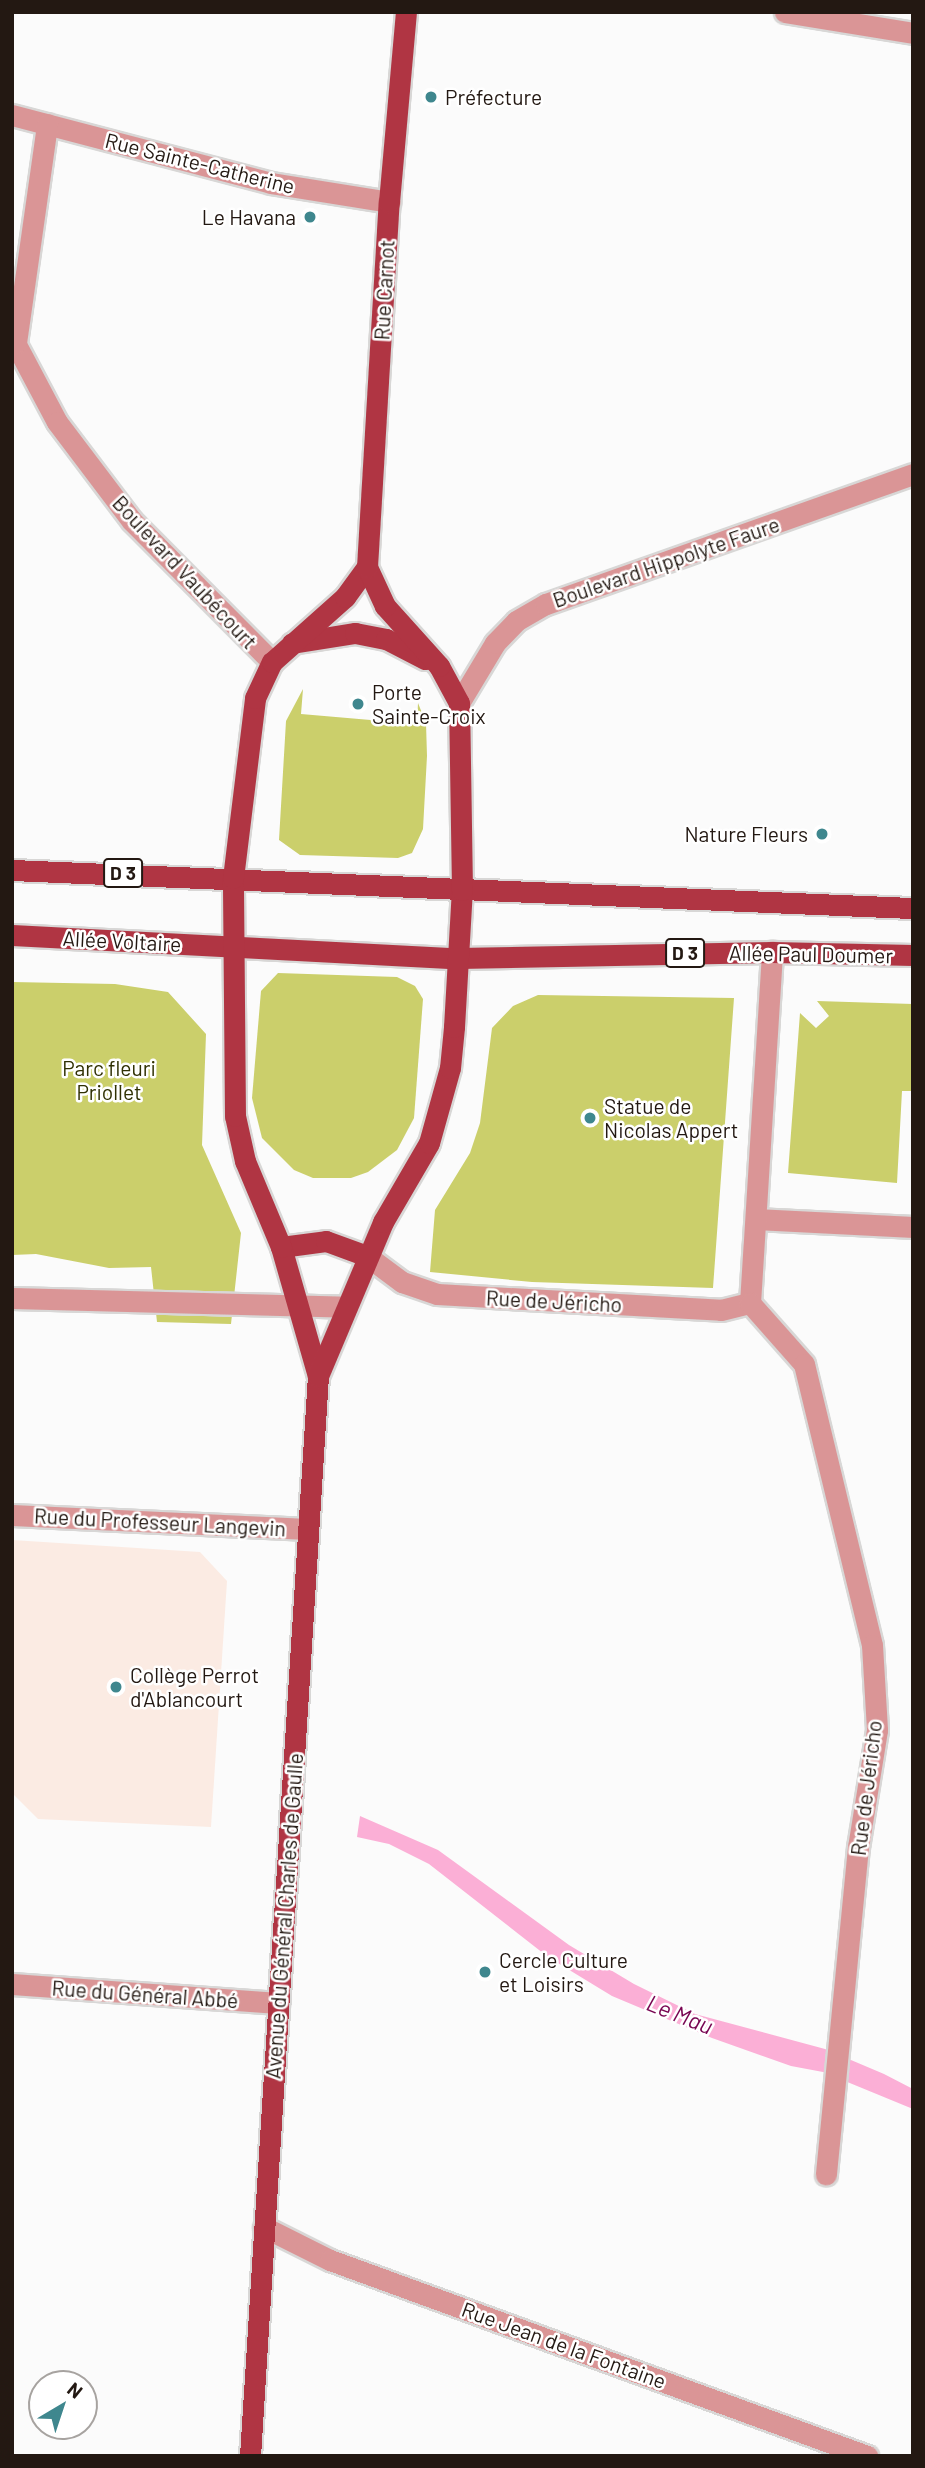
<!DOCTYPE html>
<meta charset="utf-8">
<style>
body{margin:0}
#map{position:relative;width:925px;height:2468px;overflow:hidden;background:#fbfbfb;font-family:Barlow,sans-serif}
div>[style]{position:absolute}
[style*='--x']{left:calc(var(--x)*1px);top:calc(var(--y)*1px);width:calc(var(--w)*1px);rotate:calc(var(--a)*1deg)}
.built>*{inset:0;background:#fbebe3}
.green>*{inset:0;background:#cbcf6b}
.water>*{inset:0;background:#fbafd6}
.roads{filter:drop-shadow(2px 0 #d8d7d6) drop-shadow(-2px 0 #d8d7d6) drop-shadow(0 2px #d8d7d6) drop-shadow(0 -2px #d8d7d6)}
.minor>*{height:21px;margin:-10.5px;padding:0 10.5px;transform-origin:10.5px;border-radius:10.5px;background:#da9596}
.major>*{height:21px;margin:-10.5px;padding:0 10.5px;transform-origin:10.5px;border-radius:10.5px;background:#b03543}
.dots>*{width:19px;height:19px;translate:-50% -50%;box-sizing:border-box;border:4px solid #fff;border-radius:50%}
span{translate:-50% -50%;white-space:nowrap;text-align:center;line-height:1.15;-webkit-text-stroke:5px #fff;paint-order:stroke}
.shield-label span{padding:2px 5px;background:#fff;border:2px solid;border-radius:5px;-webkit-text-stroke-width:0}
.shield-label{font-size:19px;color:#231812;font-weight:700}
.poi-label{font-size:21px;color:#231812}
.left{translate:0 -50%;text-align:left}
.right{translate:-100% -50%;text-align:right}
.street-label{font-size:21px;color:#231812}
.park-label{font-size:21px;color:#2f3003}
.water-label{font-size:23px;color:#770451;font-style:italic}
.frame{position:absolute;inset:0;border:14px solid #231812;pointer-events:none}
.north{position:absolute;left:28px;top:2370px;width:70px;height:70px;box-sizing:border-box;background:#fff;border:2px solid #a7a3a0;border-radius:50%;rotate:39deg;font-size:19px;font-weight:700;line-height:28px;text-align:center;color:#231812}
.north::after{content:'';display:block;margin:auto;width:24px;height:32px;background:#3f878e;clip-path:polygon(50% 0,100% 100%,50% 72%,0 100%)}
</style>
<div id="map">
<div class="built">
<div style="clip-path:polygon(12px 1540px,200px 1552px,227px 1581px,211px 1827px,38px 1819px,12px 1793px)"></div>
</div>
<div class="green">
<div style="clip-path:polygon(303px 689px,301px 714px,417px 724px,418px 703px,426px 723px,427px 756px,423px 829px,412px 853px,398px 858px,300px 855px,279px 840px,286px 721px)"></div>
<div style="clip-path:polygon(278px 973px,397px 977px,415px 986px,423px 999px,414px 1118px,397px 1150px,368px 1172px,351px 1178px,313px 1178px,294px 1170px,262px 1138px,252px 1098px,261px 991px)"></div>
<div style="clip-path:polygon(12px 982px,115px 984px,168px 992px,206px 1034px,202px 1145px,241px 1233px,231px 1324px,157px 1322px,151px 1267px,109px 1268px,36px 1254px,12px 1255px)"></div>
<div style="clip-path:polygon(538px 995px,734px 998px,713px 1288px,532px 1282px,430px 1272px,435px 1210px,470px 1153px,480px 1123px,492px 1028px,513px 1006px)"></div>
<div style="clip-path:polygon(817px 1001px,913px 1004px,913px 1091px,902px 1091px,897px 1183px,788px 1173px,800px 1013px,816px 1028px,829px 1016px)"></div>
</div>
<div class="water">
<div style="clip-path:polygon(360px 1816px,438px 1850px,569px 1945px,634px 1984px,695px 2014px,825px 2049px,884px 2074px,913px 2089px,913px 2109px,823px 2072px,791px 2066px,712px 2038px,612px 1996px,548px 1957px,429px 1864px,389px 1844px,357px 1837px)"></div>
</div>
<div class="roads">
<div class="minor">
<div style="--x:785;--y:12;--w:130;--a:9.3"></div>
<div style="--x:12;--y:115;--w:268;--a:14.7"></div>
<div style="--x:271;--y:183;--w:120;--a:9.1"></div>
<div style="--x:12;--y:337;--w:96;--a:62.1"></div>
<div style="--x:57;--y:422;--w:124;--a:52.9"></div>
<div style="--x:132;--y:521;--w:199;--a:45.2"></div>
<div style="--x:16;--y:343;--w:221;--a:-81.9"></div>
<div style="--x:459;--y:703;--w:70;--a:-59"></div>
<div style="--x:495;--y:643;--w:30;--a:-46"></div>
<div style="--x:516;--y:621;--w:34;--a:-30"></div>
<div style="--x:546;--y:604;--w:389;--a:-19.5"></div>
<div style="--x:756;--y:1219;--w:157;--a:2.9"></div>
<div style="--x:367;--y:1256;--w:44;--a:36.6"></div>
<div style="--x:402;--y:1282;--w:37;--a:19"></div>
<div style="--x:437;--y:1294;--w:284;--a:3.2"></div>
<div style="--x:721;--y:1310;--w:30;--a:-14"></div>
<div style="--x:750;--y:1303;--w:352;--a:-86.4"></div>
<div style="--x:12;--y:1298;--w:335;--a:1.5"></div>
<div style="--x:750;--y:1303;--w:81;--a:48.5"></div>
<div style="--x:804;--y:1364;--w:289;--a:76.4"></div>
<div style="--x:872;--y:1645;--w:85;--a:86.6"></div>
<div style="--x:877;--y:1730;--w:119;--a:99.2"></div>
<div style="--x:858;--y:1847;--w:329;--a:95.6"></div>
<div style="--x:12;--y:1515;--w:296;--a:2.7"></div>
<div style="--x:12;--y:1984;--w:267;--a:4.1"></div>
<div style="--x:264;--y:2227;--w:74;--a:26.6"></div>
<div style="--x:330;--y:2260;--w:572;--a:20.05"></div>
</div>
<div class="major">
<div style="--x:292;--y:643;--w:64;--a:-9"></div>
<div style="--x:355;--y:633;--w:32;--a:11"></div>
<div style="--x:386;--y:639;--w:44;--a:27.1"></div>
<div style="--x:12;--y:870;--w:902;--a:2.42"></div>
<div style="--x:12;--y:935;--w:447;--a:3"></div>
<div style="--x:458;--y:958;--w:314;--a:-1.1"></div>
<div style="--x:772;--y:952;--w:141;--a:1.2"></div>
<div style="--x:281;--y:1247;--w:45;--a:-7.6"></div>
<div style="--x:326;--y:1241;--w:44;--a:20.1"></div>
<div style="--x:318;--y:1376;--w:134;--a:-106"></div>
<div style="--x:281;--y:1247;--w:93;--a:-112.7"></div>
<div style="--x:245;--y:1161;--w:46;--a:-102.5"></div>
<div style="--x:235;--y:1116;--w:238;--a:-90.5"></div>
<div style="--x:233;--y:878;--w:181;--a:-83"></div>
<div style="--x:255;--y:698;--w:40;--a:-65"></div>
<div style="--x:272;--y:662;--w:98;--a:-41.7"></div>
<div style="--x:345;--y:597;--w:37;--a:-54"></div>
<div style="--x:250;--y:2456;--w:1082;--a:-86.4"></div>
<div style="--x:318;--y:1376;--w:167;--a:-67.1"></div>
<div style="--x:383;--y:1222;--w:91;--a:-59.8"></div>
<div style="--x:429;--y:1143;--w:78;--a:-74.4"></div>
<div style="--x:450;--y:1068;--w:41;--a:-84.4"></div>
<div style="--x:454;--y:1027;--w:137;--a:-86.7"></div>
<div style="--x:462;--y:890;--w:187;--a:-90.9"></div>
<div style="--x:459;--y:703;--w:42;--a:-118.4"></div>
<div style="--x:439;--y:666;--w:81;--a:-132"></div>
<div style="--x:385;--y:606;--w:43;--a:-114.8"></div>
<div style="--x:367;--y:567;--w:366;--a:-86.6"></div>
<div style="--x:389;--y:202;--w:191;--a:-84.9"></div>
</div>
</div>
<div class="dots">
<div style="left:431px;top:97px;background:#3f878e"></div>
<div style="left:310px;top:217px;background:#3f878e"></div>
<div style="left:358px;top:704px;background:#3f878e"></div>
<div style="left:822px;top:834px;background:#3f878e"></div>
<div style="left:590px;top:1118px;background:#3f878e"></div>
<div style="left:116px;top:1687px;background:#3f878e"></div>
<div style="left:485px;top:1972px;background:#3f878e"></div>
</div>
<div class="shield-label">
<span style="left:123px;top:873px">D 3</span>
<span style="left:685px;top:953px">D 3</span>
</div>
<div class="poi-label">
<span class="left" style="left:445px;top:97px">Préfecture</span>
<span class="right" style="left:296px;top:217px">Le Havana</span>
<span class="left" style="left:372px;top:704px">Porte<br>Sainte-Croix</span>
<span class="right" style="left:808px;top:834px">Nature Fleurs</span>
<span class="left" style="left:604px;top:1118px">Statue de<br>Nicolas Appert</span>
<span class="left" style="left:130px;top:1687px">Collège Perrot<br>d'Ablancourt</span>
<span class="left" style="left:499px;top:1972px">Cercle Culture<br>et Loisirs</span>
</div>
<div class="street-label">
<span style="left:200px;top:163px;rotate:14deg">Rue Sainte-Catherine</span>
<span style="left:384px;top:290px;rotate:-87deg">Rue Carnot</span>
<span style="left:666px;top:562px;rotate:-19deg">Boulevard Hippolyte Faure</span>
<span style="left:185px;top:572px;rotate:47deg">Boulevard Vaubécourt</span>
<span style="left:122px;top:941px;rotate:3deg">Allée Voltaire</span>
<span style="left:811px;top:954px;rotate:1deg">Allée Paul Doumer</span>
<span style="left:554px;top:1301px;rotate:3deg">Rue de Jéricho</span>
<span style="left:160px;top:1522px;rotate:3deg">Rue du Professeur Langevin</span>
<span style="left:866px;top:1788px;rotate:-83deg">Rue de Jéricho</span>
<span style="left:284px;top:1916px;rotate:-86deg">Avenue du Général Charles de Gaulle</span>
<span style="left:145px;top:1994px;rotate:4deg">Rue du Général Abbé</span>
<span style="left:564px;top:2345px;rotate:20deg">Rue Jean de la Fontaine</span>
</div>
<div class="park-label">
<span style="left:109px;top:1080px">Parc fleuri<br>Priollet</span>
</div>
<div class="water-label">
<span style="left:680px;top:2014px;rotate:22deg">Le Mau</span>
</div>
<div class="frame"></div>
<div class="north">N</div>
</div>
